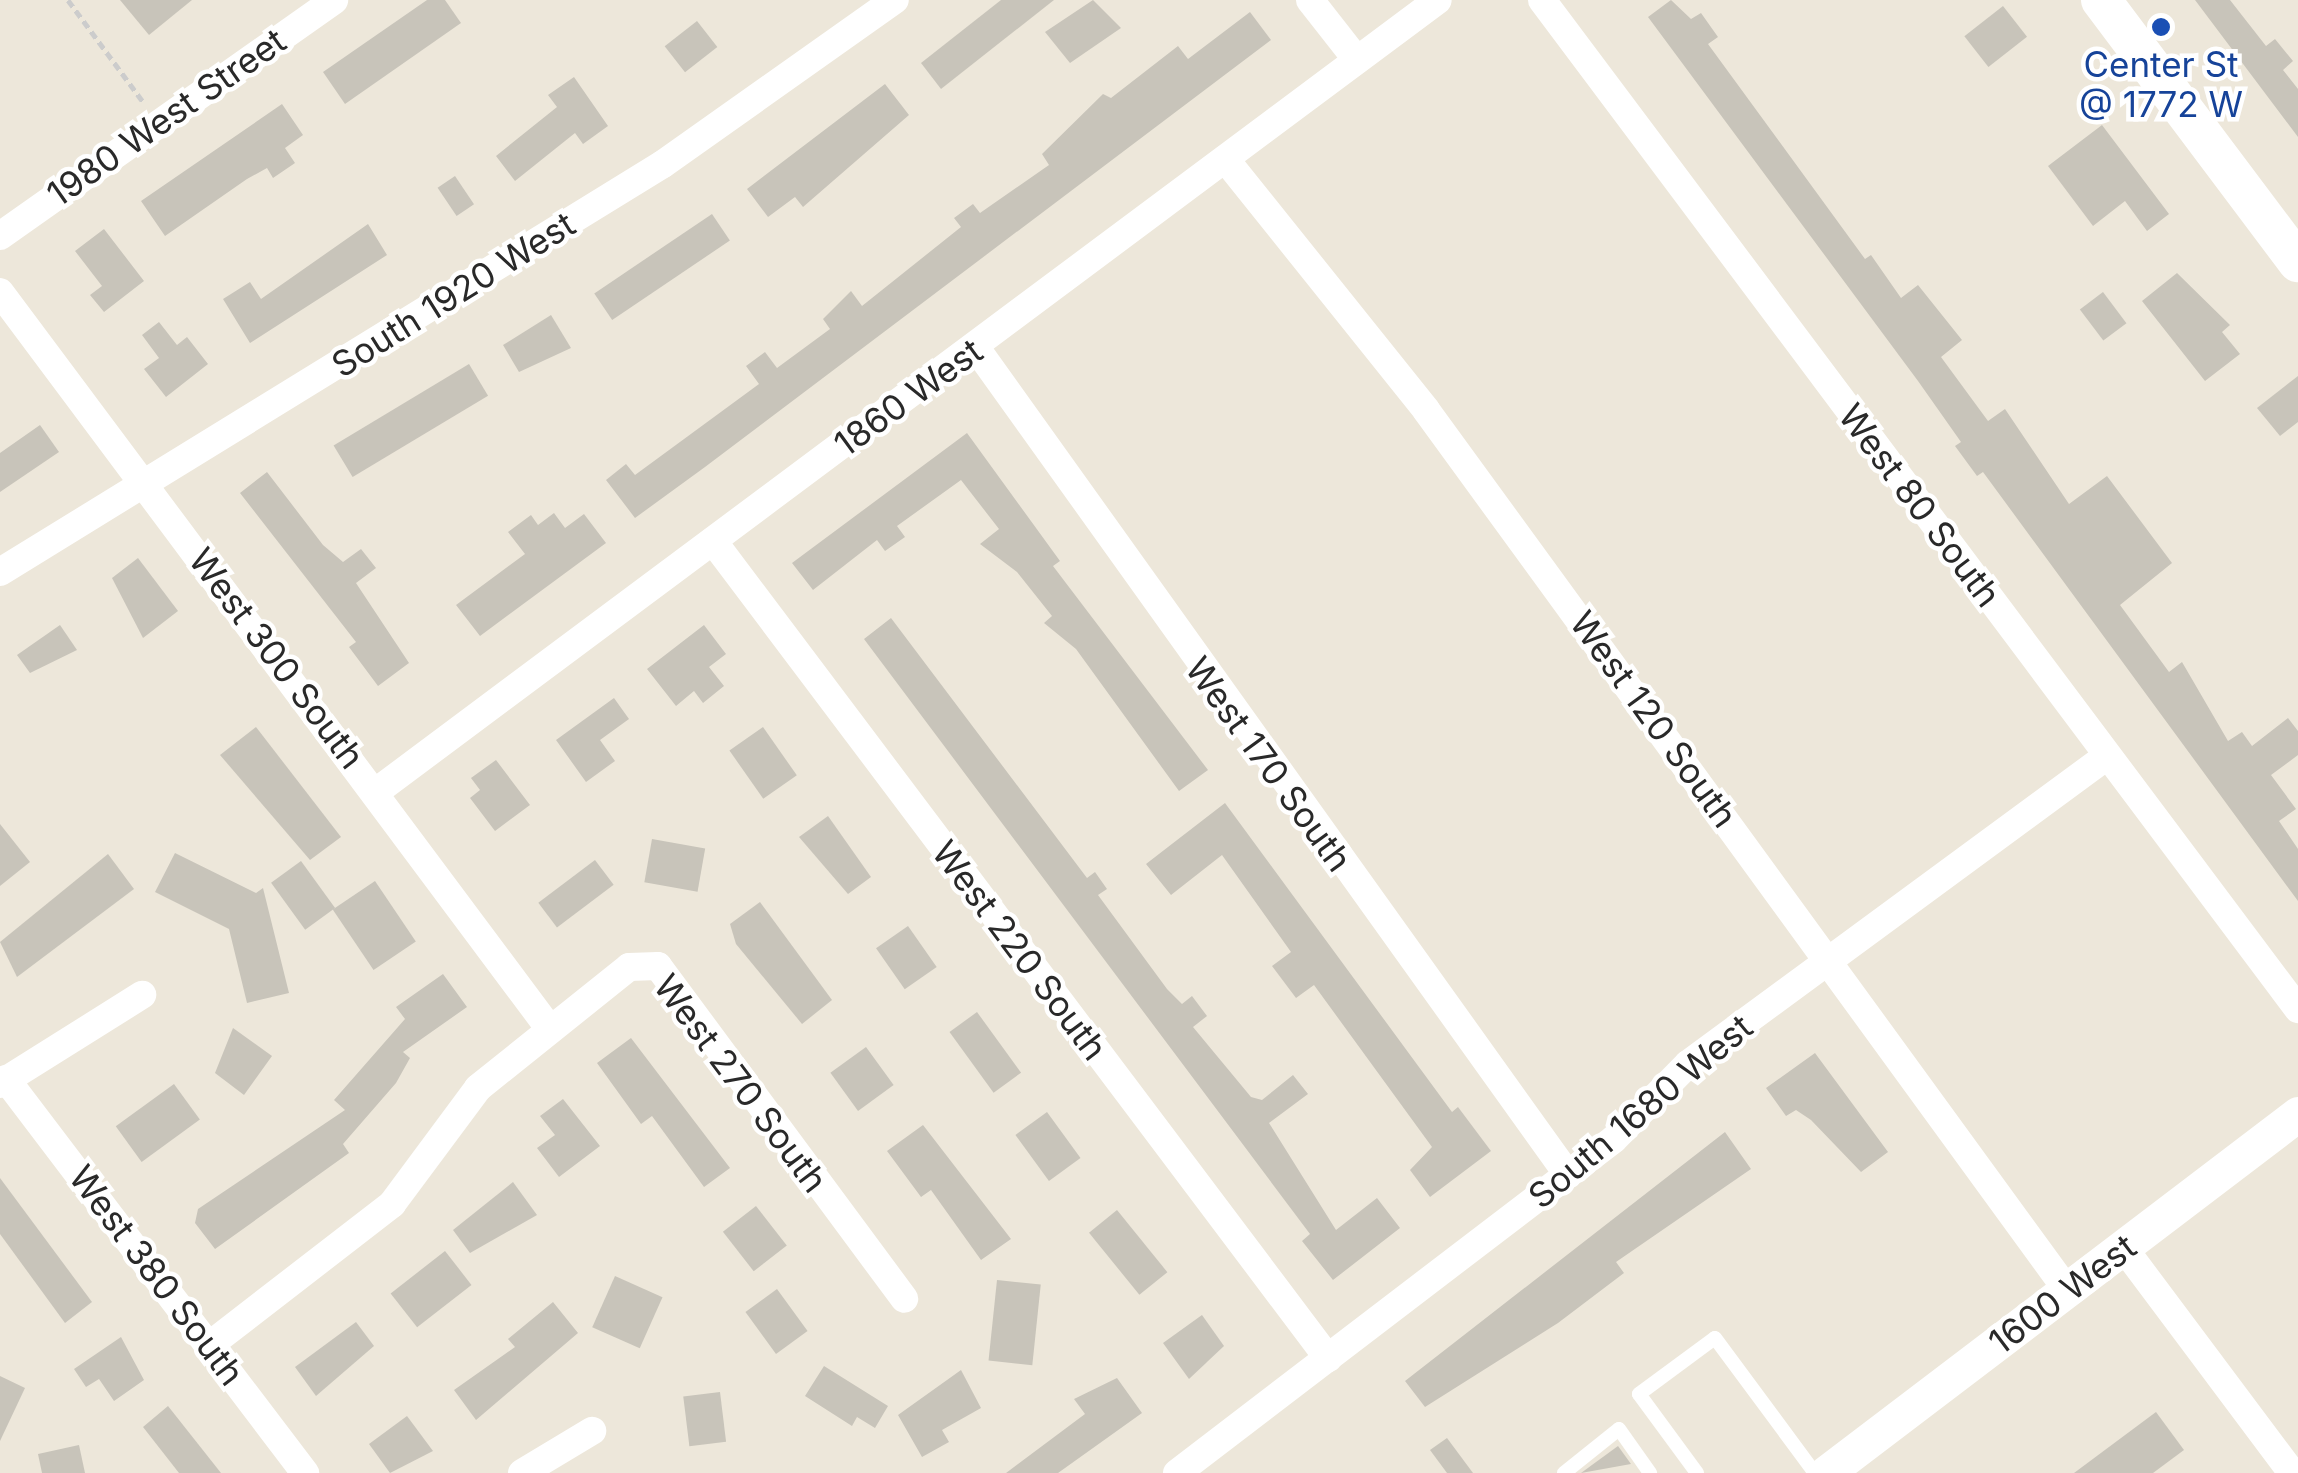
<!DOCTYPE html>
<style>
body{margin:0}
#map{position:relative;width:2298px;height:1473px;overflow:hidden;background:#ede7da;font-family:Inter,sans-serif}
div>[style]{position:absolute}
[style*='--x']{left:calc(var(--x)*1px);top:calc(var(--y)*1px);width:calc(var(--w)*1px);rotate:calc(var(--a)*1deg)}
.building>*{inset:0;background:#c8c4ba;transform-origin:0 0}
.path>*{height:5px;margin-top:-2.5px;transform-origin:0;background:repeating-linear-gradient(90deg,#ccc 0 8px,transparent 0 13px)}
.service>*{height:14px;margin:-7px;padding:0 7px;transform-origin:7px;border-radius:7px;background:#fff}
.minor>*{height:28px;margin:-14px;padding:0 14px;transform-origin:14px;border-radius:14px;background:#fff}
.tertiary>*{height:35px;margin:-17.5px;padding:0 17.5px;transform-origin:17.5px;border-radius:17.5px;background:#fff}
.secondary>*{height:40px;margin:-20px;padding:0 20px;transform-origin:20px;border-radius:20px;background:#fff}
.dots>*{width:28px;height:28px;translate:-50% -50%;box-sizing:border-box;border:5px solid #fff;border-radius:50%}
span{translate:-50% -50%;white-space:nowrap;text-align:center;line-height:1.15;-webkit-text-stroke:9px #fff;paint-order:stroke}
.transit-label{font-size:35px;color:#164399}
.street-label{font-size:35px;color:#292929}
</style>
<div id="map">
<div class="building">
<div style="clip-path:polygon(120px 0,192px 0,149px 35px)"></div>
<div style="clip-path:polygon(427px 0,445px 0,461px 23px,345px 104px,323px 72px)"></div>
<div style="clip-path:polygon(1001px 0,1054px 0,941px 89px,921px 63px)"></div>
<div style="clip-path:polygon(1093px 0,1121px 28px,1070px 63px,1045px 32px)"></div>
<div style="clip-path:polygon(1671px 0,1691px 19px,1701px 13px,1718px 37px,1708px 44px,1865px 259px,1871px 255px,1901px 298px,1918px 285px,1962px 340px,1941px 357px,1988px 421px,2005px 409px,2069px 504px,2107px 476px,2172px 563px,2120px 605px,2169px 672px,2182px 662px,2228px 741px,2242px 732px,2252px 746px,2288px 718px,2298px 731px,2298px 755px,2271px 775px,2296px 809px,2279px 821px,2298px 849px,2298px 901px,1983px 472px,1977px 476px,1955px 446px,1961px 442px,1918px 381px,1648px 17px)"></div>
<div style="clip-path:polygon(2195px 0,2230px 0,2266px 46px,2275px 39px,2293px 61px,2283px 70px,2298px 89px,2298px 137px)"></div>
<div style="left:2003px;top:6px;width:39px;height:49px;rotate:52deg"></div>
<div style="clip-path:polygon(1250px 12px,1271px 40px,705px 467px,635px 518px,606px 480px,626px 464px,635px 475px,759px 384px,746px 366px,765px 352px,777px 368px,830px 329px,823px 319px,851px 291px,862px 306px,961px 227px,954px 218px,973px 204px,980px 213px,1049px 165px,1042px 154px,1103px 94px,1111px 98px,1178px 46px,1188px 59px)"></div>
<div style="left:697px;top:21px;width:33px;height:41px;rotate:52deg"></div>
<div style="clip-path:polygon(574px 77px,608px 126px,583px 144px,575px 133px,515px 181px,496px 156px,557px 107px,548px 95px)"></div>
<div style="clip-path:polygon(885px 84px,909px 115px,803px 207px,795px 197px,768px 217px,747px 189px)"></div>
<div style="clip-path:polygon(282px 104px,303px 135px,285px 148px,295px 163px,273px 178px,267px 168px,247px 179px,165px 236px,141px 201px)"></div>
<div style="clip-path:polygon(2102px 125px,2169px 214px,2147px 231px,2125px 201px,2093px 226px,2048px 166px)"></div>
<div style="left:455px;top:176px;width:34px;height:21px;rotate:56deg"></div>
<div style="left:712px;top:214px;width:32px;height:142px;rotate:56deg"></div>
<div style="clip-path:polygon(368px 224px,387px 255px,250px 343px,223px 299px,250px 282px,261px 299px)"></div>
<div style="clip-path:polygon(104px 229px,144px 281px,104px 312px,90px 295px,102px 286px,75px 251px)"></div>
<div style="clip-path:polygon(2177px 273px,2230px 325px,2222px 332px,2240px 354px,2205px 381px,2142px 301px)"></div>
<div style="left:2103px;top:292px;width:39px;height:29px;rotate:53deg"></div>
<div style="clip-path:polygon(551px 315px,571px 348px,519px 372px,503px 345px)"></div>
<div style="clip-path:polygon(159px 322px,177px 345px,187px 337px,208px 364px,166px 397px,144px 369px,159px 358px,142px 335px)"></div>
<div style="left:469px;top:364px;width:37px;height:158px;rotate:59deg"></div>
<div style="clip-path:polygon(2298px 376px,2298px 422px,2280px 436px,2257px 408px)"></div>
<div style="clip-path:polygon(40px 425px,59px 452px,0 492px,0 453px)"></div>
<div style="clip-path:polygon(967px 433px,1060px 561px,1053px 566px,1208px 770px,1179px 791px,1076px 649px,1044px 623px,1052px 616px,1017px 572px,980px 544px,999px 529px,961px 480px,897px 526px,905px 537px,885px 551px,877px 540px,813px 590px,792px 563px)"></div>
<div style="clip-path:polygon(267px 472px,323px 545px,343px 562px,361px 549px,376px 568px,356px 583px,409px 663px,378px 686px,349px 647px,356px 642px,240px 493px)"></div>
<div style="clip-path:polygon(554px 513px,565px 528px,584px 514px,606px 543px,480px 636px,456px 605px,525px 554px,508px 532px,531px 515px,538px 525px)"></div>
<div style="clip-path:polygon(138px 558px,178px 611px,143px 638px,112px 578px)"></div>
<div style="clip-path:polygon(891px 618px,1087px 878px,1095px 872px,1107px 889px,1098px 895px,1167px 989px,1182px 1004px,1192px 996px,1207px 1016px,1193px 1027px,1251px 1097px,1262px 1100px,1293px 1075px,1308px 1094px,1269px 1123px,1336px 1230px,1377px 1198px,1400px 1228px,1333px 1280px,1302px 1241px,1310px 1234px,864px 639px)"></div>
<div style="clip-path:polygon(60px 625px,77px 650px,30px 673px,17px 655px)"></div>
<div style="clip-path:polygon(704px 625px,726px 654px,709px 667px,724px 686px,703px 703px,694px 691px,676px 706px,647px 669px)"></div>
<div style="clip-path:polygon(614px 698px,629px 719px,600px 740px,615px 761px,586px 782px,556px 740px)"></div>
<div style="clip-path:polygon(256px 727px,341px 837px,310px 860px,220px 755px)"></div>
<div style="left:763px;top:727px;width:59px;height:41px;rotate:55deg"></div>
<div style="clip-path:polygon(496px 760px,530px 805px,495px 831px,470px 798px,480px 790px,471px 778px)"></div>
<div style="clip-path:polygon(1225px 803px,1452px 1112px,1458px 1107px,1491px 1151px,1430px 1197px,1410px 1170px,1432px 1147px,1314px 985px,1296px 998px,1272px 966px,1291px 952px,1222px 855px,1171px 895px,1146px 864px)"></div>
<div style="clip-path:polygon(828px 816px,871px 877px,848px 894px,799px 837px)"></div>
<div style="clip-path:polygon(0 824px,30px 862px,0 886px)"></div>
<div style="left:652px;top:839px;width:54px;height:44px;rotate:10deg"></div>
<div style="clip-path:polygon(175px 853px,256px 893px,263px 888px,289px 993px,247px 1003px,229px 929px,155px 892px)"></div>
<div style="clip-path:polygon(108px 854px,134px 889px,17px 977px,0 942px)"></div>
<div style="left:595px;top:860px;width:31px;height:71px;rotate:53deg"></div>
<div style="left:301px;top:861px;width:58px;height:37px;rotate:54deg"></div>
<div style="left:375px;top:881px;width:73px;height:51px;rotate:56deg"></div>
<div style="clip-path:polygon(760px 902px,832px 1000px,802px 1024px,736px 944px,730px 924px)"></div>
<div style="left:908px;top:926px;width:50px;height:39px;rotate:55deg"></div>
<div style="clip-path:polygon(443px 974px,467px 1007px,403px 1052px,410px 1058px,396px 1083px,343px 1144px,349px 1153px,215px 1249px,195px 1223px,198px 1209px,345px 1110px,334px 1100px,405px 1019px,396px 1007px)"></div>
<div style="left:977px;top:1012px;width:75px;height:34px;rotate:54deg"></div>
<div style="clip-path:polygon(233px 1028px,272px 1056px,244px 1095px,215px 1073px)"></div>
<div style="clip-path:polygon(631px 1038px,730px 1168px,704px 1187px,652px 1116px,641px 1124px,597px 1063px)"></div>
<div style="left:866px;top:1047px;width:47px;height:44px;rotate:54deg"></div>
<div style="clip-path:polygon(1815px 1053px,1888px 1152px,1861px 1172px,1811px 1120px,1796px 1110px,1786px 1116px,1766px 1088px)"></div>
<div style="left:174px;top:1084px;width:44px;height:72px;rotate:54deg"></div>
<div style="clip-path:polygon(563px 1099px,600px 1146px,559px 1177px,537px 1148px,555px 1135px,540px 1116px)"></div>
<div style="left:1047px;top:1112px;width:57px;height:39px;rotate:54deg"></div>
<div style="clip-path:polygon(923px 1125px,1011px 1239px,981px 1260px,931px 1190px,921px 1197px,887px 1151px)"></div>
<div style="clip-path:polygon(1725px 1132px,1751px 1169px,1616px 1262px,1624px 1273px,1558px 1323px,1425px 1407px,1405px 1381px)"></div>
<div style="clip-path:polygon(0 1178px,92px 1302px,65px 1323px,0 1234px)"></div>
<div style="clip-path:polygon(513px 1182px,537px 1215px,470px 1253px,453px 1230px)"></div>
<div style="left:756px;top:1206px;width:50px;height:42px;rotate:52deg"></div>
<div style="left:1117px;top:1210px;width:80px;height:36px;rotate:51deg"></div>
<div style="left:445px;top:1251px;width:43px;height:69px;rotate:52deg"></div>
<div style="left:615px;top:1276px;width:52px;height:56px;rotate:24deg"></div>
<div style="left:997px;top:1280px;width:44px;height:81px;rotate:6deg"></div>
<div style="left:777px;top:1289px;width:52px;height:39px;rotate:54deg"></div>
<div style="clip-path:polygon(553px 1302px,578px 1333px,476px 1420px,454px 1390px,515px 1347px,508px 1339px)"></div>
<div style="clip-path:polygon(1202px 1315px,1224px 1346px,1189px 1379px,1163px 1343px)"></div>
<div style="clip-path:polygon(356px 1322px,374px 1346px,316px 1396px,295px 1367px)"></div>
<div style="clip-path:polygon(121px 1337px,144px 1380px,114px 1401px,99px 1379px,86px 1387px,74px 1369px)"></div>
<div style="clip-path:polygon(824px 1366px,888px 1406px,875px 1428px,857px 1417px,852px 1426px,805px 1396px)"></div>
<div style="clip-path:polygon(961px 1370px,981px 1408px,942px 1430px,949px 1442px,922px 1457px,898px 1415px)"></div>
<div style="clip-path:polygon(0 1376px,25px 1388px,0 1441px)"></div>
<div style="clip-path:polygon(1117px 1378px,1142px 1413px,1058px 1473px,1006px 1473px,1085px 1414px,1074px 1399px)"></div>
<div style="left:720px;top:1392px;width:50px;height:37px;rotate:83deg"></div>
<div style="clip-path:polygon(168px 1406px,221px 1473px,179px 1473px,143px 1427px)"></div>
<div style="clip-path:polygon(2156px 1412px,2184px 1450px,2153px 1473px,2074px 1473px)"></div>
<div style="clip-path:polygon(407px 1416px,433px 1451px,390px 1473px,369px 1444px)"></div>
<div style="clip-path:polygon(1447px 1438px,1473px 1473px,1447px 1473px,1430px 1450px)"></div>
<div style="clip-path:polygon(79px 1445px,85px 1473px,42px 1473px,38px 1454px)"></div>
<div style="clip-path:polygon(1618px 1446px,1631px 1464px,1581px 1473px)"></div>
</div>
<div class="path">
<div style="--x:68;--y:0;--w:128;--a:53.6"></div>
</div>
<div class="service">
<div style="--x:1564;--y:1473;--w:70;--a:-38.7"></div>
<div style="--x:1619;--y:1429;--w:54;--a:54.8"></div>
<div style="--x:1697;--y:1473;--w:98;--a:-126.3"></div>
<div style="--x:1639;--y:1394;--w:94;--a:-36.4"></div>
<div style="--x:1715;--y:1338;--w:168;--a:53.5"></div>
</div>
<div class="minor">
<div style="--x:1310;--y:0;--w:76;--a:51.9"></div>
<div style="--x:1542;--y:0;--w:1261;--a:53.16"></div>
<div style="--x:1226;--y:160;--w:320;--a:51.3"></div>
<div style="--x:1426;--y:410;--w:1089;--a:53.93"></div>
<div style="--x:0;--y:236;--w:409;--a:-35.2"></div>
<div style="--x:0;--y:292;--w:918;--a:53.28"></div>
<div style="--x:976;--y:348;--w:1017;--a:54.4"></div>
<div style="--x:713;--y:541;--w:1023;--a:53.03"></div>
<div style="--x:0;--y:572;--w:778;--a:-31.61"></div>
<div style="--x:663;--y:164;--w:284;--a:-35.3"></div>
<div style="--x:377;--y:791;--w:1323;--a:-36.71"></div>
<div style="--x:6;--y:1079;--w:495;--a:52.8"></div>
<div style="--x:0;--y:1084;--w:168;--a:-32.1"></div>
<div style="--x:2123;--y:1247;--w:282;--a:53.2"></div>
<div style="--x:211;--y:1344;--w:229;--a:-37.7"></div>
<div style="--x:392;--y:1204;--w:144;--a:-53.4"></div>
<div style="--x:478;--y:1088;--w:193;--a:-38.7"></div>
<div style="--x:629;--y:967;--w:29;--a:-2"></div>
<div style="--x:658;--y:966;--w:414;--a:53.5"></div>
<div style="--x:522;--y:1473;--w:82;--a:-31"></div>
<div style="--x:1177;--y:1473;--w:550;--a:-37.39"></div>
<div style="--x:1614;--y:1139;--w:105;--a:-45.4"></div>
<div style="--x:1688;--y:1064;--w:520;--a:-36.32"></div>
</div>
<div class="tertiary">
<div style="--x:1826;--y:1473;--w:593;--a:-37.26"></div>
</div>
<div class="secondary">
<div style="--x:2101;--y:0;--w:328;--a:53.1"></div>
</div>
<div class="dots">
<div style="left:2161px;top:27px;background:#1a4fb4"></div>
</div>
<div class="transit-label">
<span style="left:2161px;top:84px">Center St<br>@ 1772 W</span>
</div>
<div class="street-label">
<span style="left:166px;top:117px;rotate:-35deg">1980 West Street</span>
<span style="left:453px;top:294px;rotate:-32deg">South 1920 West</span>
<span style="left:908px;top:397px;rotate:-36deg">1860 West</span>
<span style="left:1920px;top:505px;rotate:53deg">West 80 South</span>
<span style="left:277px;top:658px;rotate:53deg">West 300 South</span>
<span style="left:1654px;top:719px;rotate:54deg">West 120 South</span>
<span style="left:1269px;top:764px;rotate:54deg">West 170 South</span>
<span style="left:1020px;top:950px;rotate:53deg">West 220 South</span>
<span style="left:741px;top:1083px;rotate:53deg">West 270 South</span>
<span style="left:1640px;top:1111px;rotate:-40deg">South 1680 West</span>
<span style="left:157px;top:1275px;rotate:53deg">West 380 South</span>
<span style="left:2062px;top:1294px;rotate:-37deg">1600 West</span>
</div>
</div>
